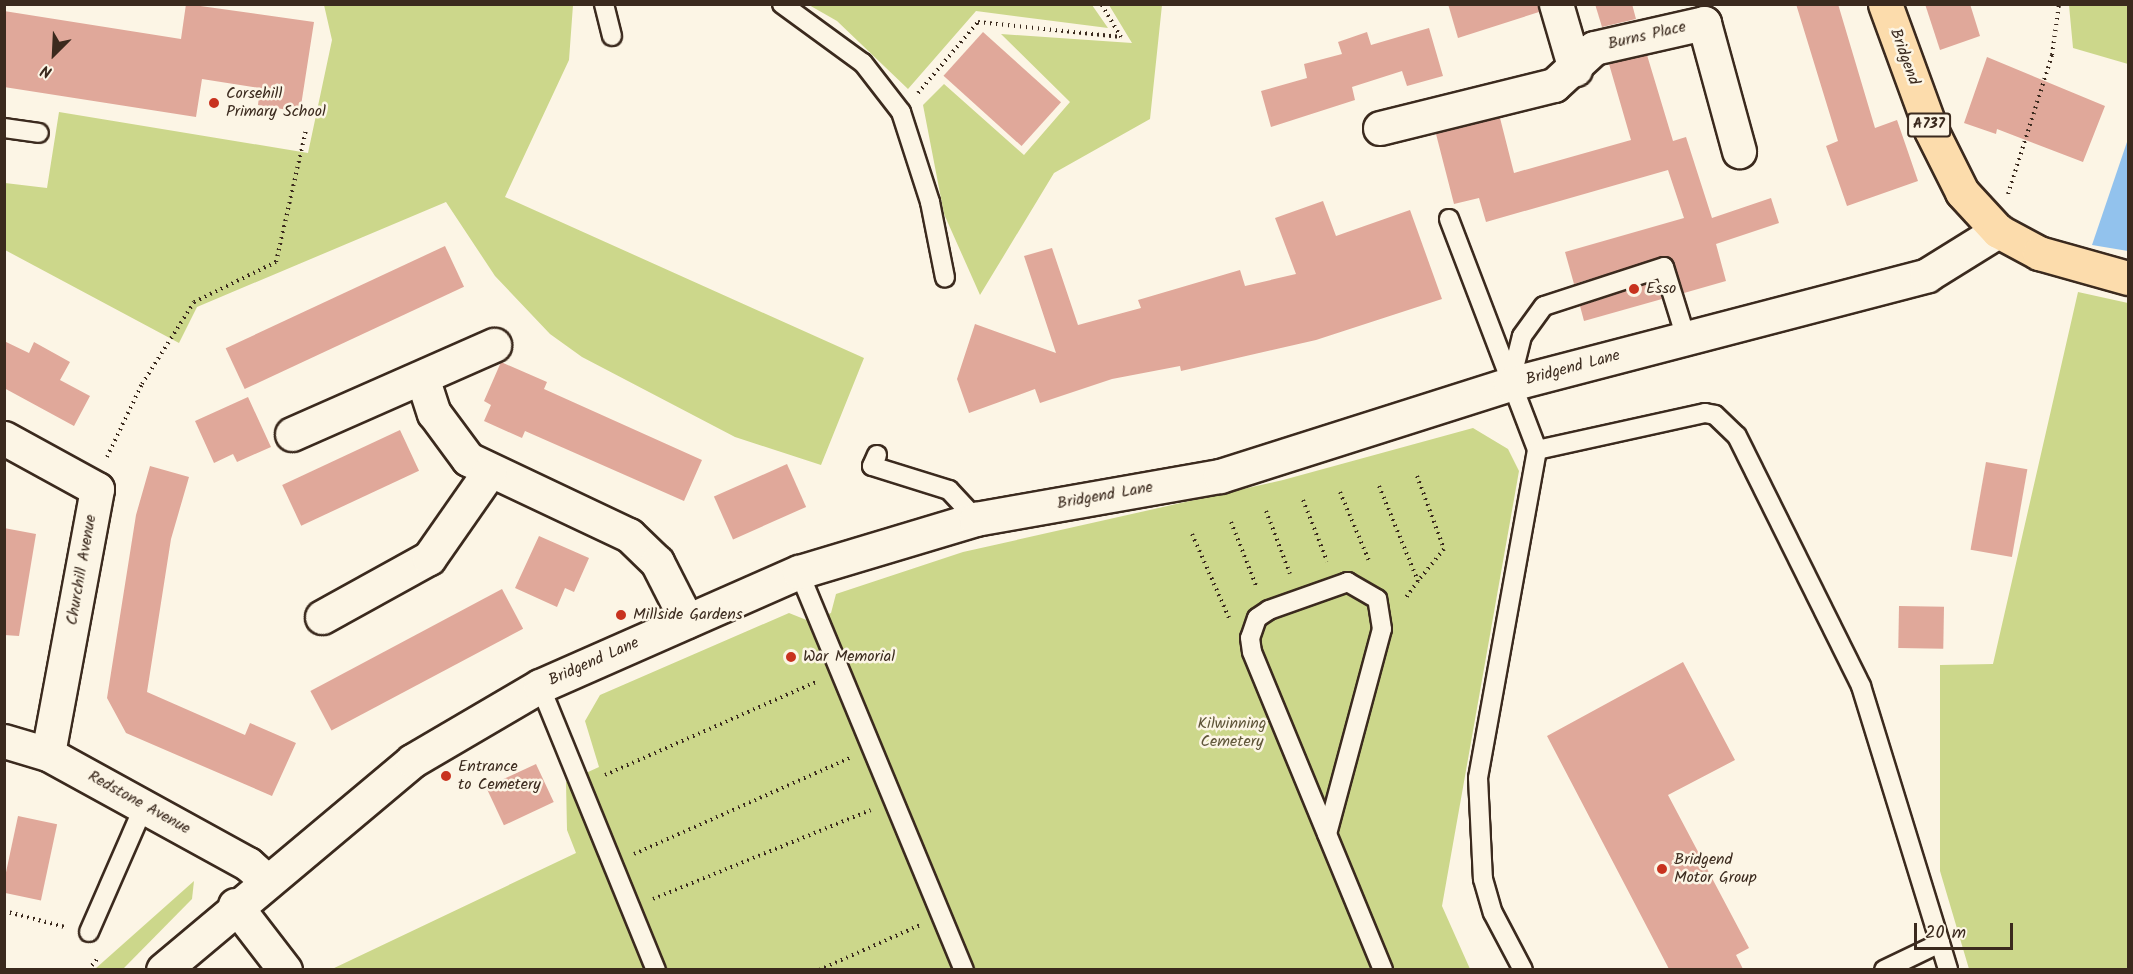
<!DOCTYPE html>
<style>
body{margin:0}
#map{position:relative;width:2133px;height:974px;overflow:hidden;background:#fcf5e5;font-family:Kalam,sans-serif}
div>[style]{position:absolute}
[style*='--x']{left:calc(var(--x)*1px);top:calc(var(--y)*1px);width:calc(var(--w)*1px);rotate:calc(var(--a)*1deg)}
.green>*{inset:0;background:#ccd78b}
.water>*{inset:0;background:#92c2ed}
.pier>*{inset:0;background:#fcf5e5}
.building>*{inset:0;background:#e0a89a;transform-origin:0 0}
.path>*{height:4px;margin-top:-2px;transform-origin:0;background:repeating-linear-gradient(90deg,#3b2a1e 0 1.5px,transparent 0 6px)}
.roads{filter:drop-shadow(2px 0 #3b2a1e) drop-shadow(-2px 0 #3b2a1e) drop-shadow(0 2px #3b2a1e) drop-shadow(0 -2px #3b2a1e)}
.lane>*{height:18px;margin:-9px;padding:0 9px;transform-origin:9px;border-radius:9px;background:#fcf5e5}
.street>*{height:33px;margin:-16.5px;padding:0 16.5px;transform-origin:16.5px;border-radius:16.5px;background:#fcf5e5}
.secondary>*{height:33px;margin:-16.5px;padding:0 16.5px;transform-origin:16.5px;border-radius:16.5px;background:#fcf5e5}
.primary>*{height:33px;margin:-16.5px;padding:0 16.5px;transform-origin:16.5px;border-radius:16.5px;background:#fcdcac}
.dots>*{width:16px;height:16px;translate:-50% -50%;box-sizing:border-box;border:3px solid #fcf5e5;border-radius:50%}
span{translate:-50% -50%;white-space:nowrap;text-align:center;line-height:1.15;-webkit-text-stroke:5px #fcf5e5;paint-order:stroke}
.shield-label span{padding:2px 4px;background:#fcf5e5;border:2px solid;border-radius:4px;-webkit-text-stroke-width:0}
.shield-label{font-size:15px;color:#3b2a1e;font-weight:700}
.street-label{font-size:16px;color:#3b2a1e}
.poi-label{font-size:16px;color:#3b2a1e}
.left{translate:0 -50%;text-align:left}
.park-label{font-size:16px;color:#5f5539}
.frame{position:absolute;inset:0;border:6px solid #3b2a1e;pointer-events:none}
.north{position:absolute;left:24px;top:24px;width:60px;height:60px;-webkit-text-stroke:4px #fcf5e5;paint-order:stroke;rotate:204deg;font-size:16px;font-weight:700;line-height:24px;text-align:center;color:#3b2a1e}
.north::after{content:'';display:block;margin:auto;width:21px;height:27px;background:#3b2a1e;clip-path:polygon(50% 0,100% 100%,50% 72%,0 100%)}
.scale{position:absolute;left:1914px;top:923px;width:99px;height:27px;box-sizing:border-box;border:3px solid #3b2a1e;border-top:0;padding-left:8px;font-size:18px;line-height:21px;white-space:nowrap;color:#3b2a1e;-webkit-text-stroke:4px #fcf5e5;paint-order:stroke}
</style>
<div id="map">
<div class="green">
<div style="clip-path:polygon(324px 5px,573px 5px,569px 60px,505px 197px,864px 358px,821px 465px,735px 437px,582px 357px,550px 334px,495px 276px,446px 202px,197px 307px,179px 343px,5px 250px,5px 183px,47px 188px,59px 112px,308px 153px,332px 40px)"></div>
<div style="clip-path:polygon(809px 5px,1092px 5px,1108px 28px,976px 11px,908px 89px,837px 21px)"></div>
<div style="clip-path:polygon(1109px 5px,1162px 5px,1150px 119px,1054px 173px,980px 295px,944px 214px,923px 105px,944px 84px,1024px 155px,1070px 102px,1001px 34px,1132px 43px)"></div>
<div style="clip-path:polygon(2069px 5px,2128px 5px,2128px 64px,2073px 48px)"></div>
<div style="clip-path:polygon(2078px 292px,2128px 303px,2128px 969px,1969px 969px,1940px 871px,1940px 665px,1993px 664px)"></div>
<div style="clip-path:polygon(1473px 428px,1508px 449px,1519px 471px,1442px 906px,1470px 969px,330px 970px,576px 853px,567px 830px,566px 782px,599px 767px,585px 721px,600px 695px,789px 613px,809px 621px,831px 613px,836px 594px,963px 552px,1283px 480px)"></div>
<div style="clip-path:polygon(194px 881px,192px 899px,123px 969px,95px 969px)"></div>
</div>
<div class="water">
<div style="clip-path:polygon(2128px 139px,2128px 302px,2092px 245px)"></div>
</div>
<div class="pier">
<div style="clip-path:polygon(2092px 245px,2128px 251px,2128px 303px,2091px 249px)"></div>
</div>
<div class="building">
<div style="clip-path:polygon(186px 4px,314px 22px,300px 112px,258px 105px,260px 88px,202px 79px,196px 117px,4px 87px,4px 11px,181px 39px)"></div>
<div style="clip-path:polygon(1448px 4px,1538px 4px,1539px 12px,1458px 38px)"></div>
<div style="clip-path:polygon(1595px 4px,1632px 4px,1636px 19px,1602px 27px)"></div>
<div style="clip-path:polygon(1796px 4px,1838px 4px,1875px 128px,1897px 120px,1918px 181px,1847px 206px,1826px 146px,1838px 141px)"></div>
<div style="clip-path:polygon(1925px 4px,1970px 4px,1980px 36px,1940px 50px)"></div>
<div style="clip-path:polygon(1429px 28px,1443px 76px,1407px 86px,1402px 71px,1352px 87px,1355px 100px,1271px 127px,1261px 91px,1307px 78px,1304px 64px,1342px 54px,1338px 42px,1367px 32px,1371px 45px)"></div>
<div style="left:983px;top:32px;width:105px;height:59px;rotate:42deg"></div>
<div style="clip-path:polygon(1647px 55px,1673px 141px,1686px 137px,1712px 218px,1771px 198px,1779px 223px,1716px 244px,1726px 281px,1684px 293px,1674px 263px,1666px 256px,1574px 284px,1565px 252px,1684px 218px,1668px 170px,1486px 222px,1479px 198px,1454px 204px,1436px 134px,1500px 118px,1514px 173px,1631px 140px,1609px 64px)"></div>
<div style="clip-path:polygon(1987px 57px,2105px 106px,2083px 162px,1997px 129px,1996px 134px,1964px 123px)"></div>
<div style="clip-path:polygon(1323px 201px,1336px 236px,1410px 210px,1442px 299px,1316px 340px,1181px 371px,1180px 366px,1112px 379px,1040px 403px,1035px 389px,969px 413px,957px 379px,975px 324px,1056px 353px,1024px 256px,1052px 248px,1078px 325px,1141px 308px,1138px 300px,1240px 270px,1245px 286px,1296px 274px,1275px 218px)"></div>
<div style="left:445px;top:246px;width:45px;height:242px;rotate:65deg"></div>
<div style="clip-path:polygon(1657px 281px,1662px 299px,1584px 321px,1580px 306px)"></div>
<div style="clip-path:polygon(4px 341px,29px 353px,34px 342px,70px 362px,60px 380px,90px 396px,74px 426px,4px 388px)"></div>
<div style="clip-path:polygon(501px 362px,547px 382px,544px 389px,702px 460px,684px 501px,525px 431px,522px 438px,484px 421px,491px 405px,484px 401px)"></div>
<div style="clip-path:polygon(248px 397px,271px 447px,237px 462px,233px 454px,214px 463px,195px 421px)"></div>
<div style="left:400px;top:430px;width:45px;height:130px;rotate:65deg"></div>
<div style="left:1986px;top:462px;width:42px;height:89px;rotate:10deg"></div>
<div style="left:787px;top:464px;width:47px;height:80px;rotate:66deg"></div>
<div style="clip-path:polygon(150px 466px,189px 477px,171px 539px,147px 692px,245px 735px,250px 723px,296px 743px,272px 796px,126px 733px,107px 698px,136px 515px)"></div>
<div style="clip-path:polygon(4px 528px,36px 534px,19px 636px,4px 635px)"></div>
<div style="clip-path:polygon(539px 536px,589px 558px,574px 592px,565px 588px,557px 607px,515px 588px)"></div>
<div style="left:502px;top:589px;width:45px;height:217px;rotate:62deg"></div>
<div style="left:1899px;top:606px;width:45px;height:42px;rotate:1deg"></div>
<div style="clip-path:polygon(1683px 662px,1735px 760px,1668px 795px,1749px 948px,1736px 955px,1743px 969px,1669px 969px,1547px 736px)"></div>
<div style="left:536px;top:764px;width:42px;height:55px;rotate:65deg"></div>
<div style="left:18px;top:816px;width:40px;height:78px;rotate:12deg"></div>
</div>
<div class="path">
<div style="--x:918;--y:93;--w:93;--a:-49.8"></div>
<div style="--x:978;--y:22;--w:144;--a:6"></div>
<div style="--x:1121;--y:37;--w:39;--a:-121"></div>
<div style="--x:2008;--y:194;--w:146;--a:-72.4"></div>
<div style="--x:2052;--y:55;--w:51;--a:-82.2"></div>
<div style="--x:107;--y:457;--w:81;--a:-64.4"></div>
<div style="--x:142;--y:384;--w:97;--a:-57.6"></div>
<div style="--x:194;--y:302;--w:91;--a:-26"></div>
<div style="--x:276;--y:262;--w:135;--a:-77.2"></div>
<div style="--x:1417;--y:476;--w:78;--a:69.7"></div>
<div style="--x:1444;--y:549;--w:41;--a:129.1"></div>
<div style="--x:1379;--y:486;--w:103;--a:67.7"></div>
<div style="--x:1418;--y:581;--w:22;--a:126"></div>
<div style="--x:1340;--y:492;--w:77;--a:67.1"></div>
<div style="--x:1303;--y:500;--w:66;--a:68.5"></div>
<div style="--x:1266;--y:511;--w:67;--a:69.1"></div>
<div style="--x:1231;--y:522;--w:71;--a:68.5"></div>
<div style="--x:1192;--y:534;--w:92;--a:66.2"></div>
<div style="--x:605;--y:775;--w:233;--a:-23.8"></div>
<div style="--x:634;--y:854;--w:236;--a:-24"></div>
<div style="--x:653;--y:899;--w:235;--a:-22.2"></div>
<div style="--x:4;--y:911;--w:63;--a:14.7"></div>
<div style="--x:88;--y:970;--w:17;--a:-50"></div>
<div style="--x:819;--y:970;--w:111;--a:-24"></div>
</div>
<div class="roads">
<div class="lane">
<div style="--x:604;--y:4;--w:33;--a:76"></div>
<div style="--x:782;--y:4;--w:100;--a:36.1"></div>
<div style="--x:863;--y:63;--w:62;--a:52.2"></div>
<div style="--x:901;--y:112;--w:95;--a:72.1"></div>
<div style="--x:930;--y:202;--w:77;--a:78.8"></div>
<div style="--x:4;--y:128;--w:35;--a:8"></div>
<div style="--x:1449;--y:219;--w:247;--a:69.1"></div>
<div style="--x:1537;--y:450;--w:333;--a:100.2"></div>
<div style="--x:1478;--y:778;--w:101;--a:87.2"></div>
<div style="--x:1483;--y:879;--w:35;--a:74"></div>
<div style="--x:1493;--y:913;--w:64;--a:62.2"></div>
<div style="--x:1510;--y:384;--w:49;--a:-76"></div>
<div style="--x:1522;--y:336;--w:37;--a:-54"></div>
<div style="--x:1544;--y:306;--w:126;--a:-18"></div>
<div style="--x:1664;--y:267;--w:74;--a:72.8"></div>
<div style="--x:1537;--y:450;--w:172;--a:-12.4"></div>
<div style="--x:1705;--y:413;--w:10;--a:11"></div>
<div style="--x:1715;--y:415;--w:30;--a:44"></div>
<div style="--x:1737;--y:436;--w:279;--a:63.6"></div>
<div style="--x:1861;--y:686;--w:269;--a:72.9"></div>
<div style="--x:1940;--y:943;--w:62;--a:154.3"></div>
<div style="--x:877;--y:455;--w:12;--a:114"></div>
<div style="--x:872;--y:466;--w:81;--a:17.3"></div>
<div style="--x:949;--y:490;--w:40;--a:47"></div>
<div style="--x:799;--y:572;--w:431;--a:67.5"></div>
<div style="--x:540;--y:686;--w:307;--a:67.8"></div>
<div style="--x:1327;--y:834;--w:212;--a:-75"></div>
<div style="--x:1382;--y:629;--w:30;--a:-99"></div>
<div style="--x:1377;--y:599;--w:34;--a:-150"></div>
<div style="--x:1348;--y:582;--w:84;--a:160.5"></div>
<div style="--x:1269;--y:610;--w:14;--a:146"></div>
<div style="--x:1257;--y:618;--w:21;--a:109"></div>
<div style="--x:1250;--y:638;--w:14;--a:82"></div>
<div style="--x:1252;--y:652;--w:344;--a:67.6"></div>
<div style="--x:89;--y:932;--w:137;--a:-66.4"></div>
<div style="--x:1940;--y:943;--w:28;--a:73"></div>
</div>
<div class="street">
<div style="--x:1556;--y:4;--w:68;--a:73.7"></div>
<div style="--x:1380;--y:128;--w:179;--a:-13.9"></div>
<div style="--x:1554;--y:85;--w:54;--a:-42.8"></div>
<div style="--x:1594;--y:48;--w:113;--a:-12.8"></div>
<div style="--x:1704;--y:23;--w:133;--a:74.7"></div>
<div style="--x:423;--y:380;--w:35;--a:72"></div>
<div style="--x:434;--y:413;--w:57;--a:53.5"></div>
<div style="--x:468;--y:459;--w:178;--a:25.3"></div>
<div style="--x:629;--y:535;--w:39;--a:44"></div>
<div style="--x:657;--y:562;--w:66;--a:63"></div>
<div style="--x:292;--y:434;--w:221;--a:-23.8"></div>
<div style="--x:4;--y:438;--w:106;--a:28.7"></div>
<div style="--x:97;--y:489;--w:269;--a:100.5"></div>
<div style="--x:322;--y:617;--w:122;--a:-28.9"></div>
<div style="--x:429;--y:558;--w:105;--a:-55.1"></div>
<div style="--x:4;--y:741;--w:46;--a:16.5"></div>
<div style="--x:48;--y:754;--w:228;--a:28.8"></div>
<div style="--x:248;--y:864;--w:24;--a:42"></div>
</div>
<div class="secondary">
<div style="--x:235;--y:905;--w:82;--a:52.4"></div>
<div style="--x:163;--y:970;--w:325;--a:-40"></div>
<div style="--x:412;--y:761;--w:148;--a:-30.4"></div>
<div style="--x:540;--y:686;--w:283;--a:-23.8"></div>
<div style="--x:799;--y:572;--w:185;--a:-16.7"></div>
<div style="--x:976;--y:519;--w:248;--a:-10"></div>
<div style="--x:1220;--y:476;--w:304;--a:-17.6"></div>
<div style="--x:1510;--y:384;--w:431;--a:-14.6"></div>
<div style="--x:1927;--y:275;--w:84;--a:-31.8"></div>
</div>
<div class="primary">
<div style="--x:1885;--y:4;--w:134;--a:69.9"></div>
<div style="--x:1931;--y:130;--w:69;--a:63.4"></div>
<div style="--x:1962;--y:192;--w:53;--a:47.3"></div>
<div style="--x:1998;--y:231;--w:47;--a:28.2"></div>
<div style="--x:2039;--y:253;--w:92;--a:15.7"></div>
</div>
</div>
<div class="dots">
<div style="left:214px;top:103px;background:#c8321e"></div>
<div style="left:1634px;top:289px;background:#c8321e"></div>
<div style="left:621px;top:615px;background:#c8321e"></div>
<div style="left:791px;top:657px;background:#c8321e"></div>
<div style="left:446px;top:776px;background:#c8321e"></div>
<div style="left:1662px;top:869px;background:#c8321e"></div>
</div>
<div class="shield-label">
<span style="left:1929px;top:125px">A737</span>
</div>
<div class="street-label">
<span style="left:1647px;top:36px;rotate:-13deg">Burns Place</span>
<span style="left:1904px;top:57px;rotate:70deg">Bridgend</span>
<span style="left:1573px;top:368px;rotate:-15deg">Bridgend Lane</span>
<span style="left:1105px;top:496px;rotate:-10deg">Bridgend Lane</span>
<span style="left:82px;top:570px;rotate:-80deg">Churchill Avenue</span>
<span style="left:594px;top:662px;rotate:-24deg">Bridgend Lane</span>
<span style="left:139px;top:803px;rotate:29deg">Redstone Avenue</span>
</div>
<div class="poi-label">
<span class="left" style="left:226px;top:103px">Corsehill<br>Primary School</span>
<span class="left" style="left:1646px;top:289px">Esso</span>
<span class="left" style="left:633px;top:615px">Millside Gardens</span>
<span class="left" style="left:803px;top:657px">War Memorial</span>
<span class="left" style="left:458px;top:776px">Entrance<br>to Cemetery</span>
<span class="left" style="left:1674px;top:869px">Bridgend<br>Motor Group</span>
</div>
<div class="park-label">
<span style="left:1232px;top:733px">Kilwinning<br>Cemetery</span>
</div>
<div class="frame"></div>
<div class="north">N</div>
<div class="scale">20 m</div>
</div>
